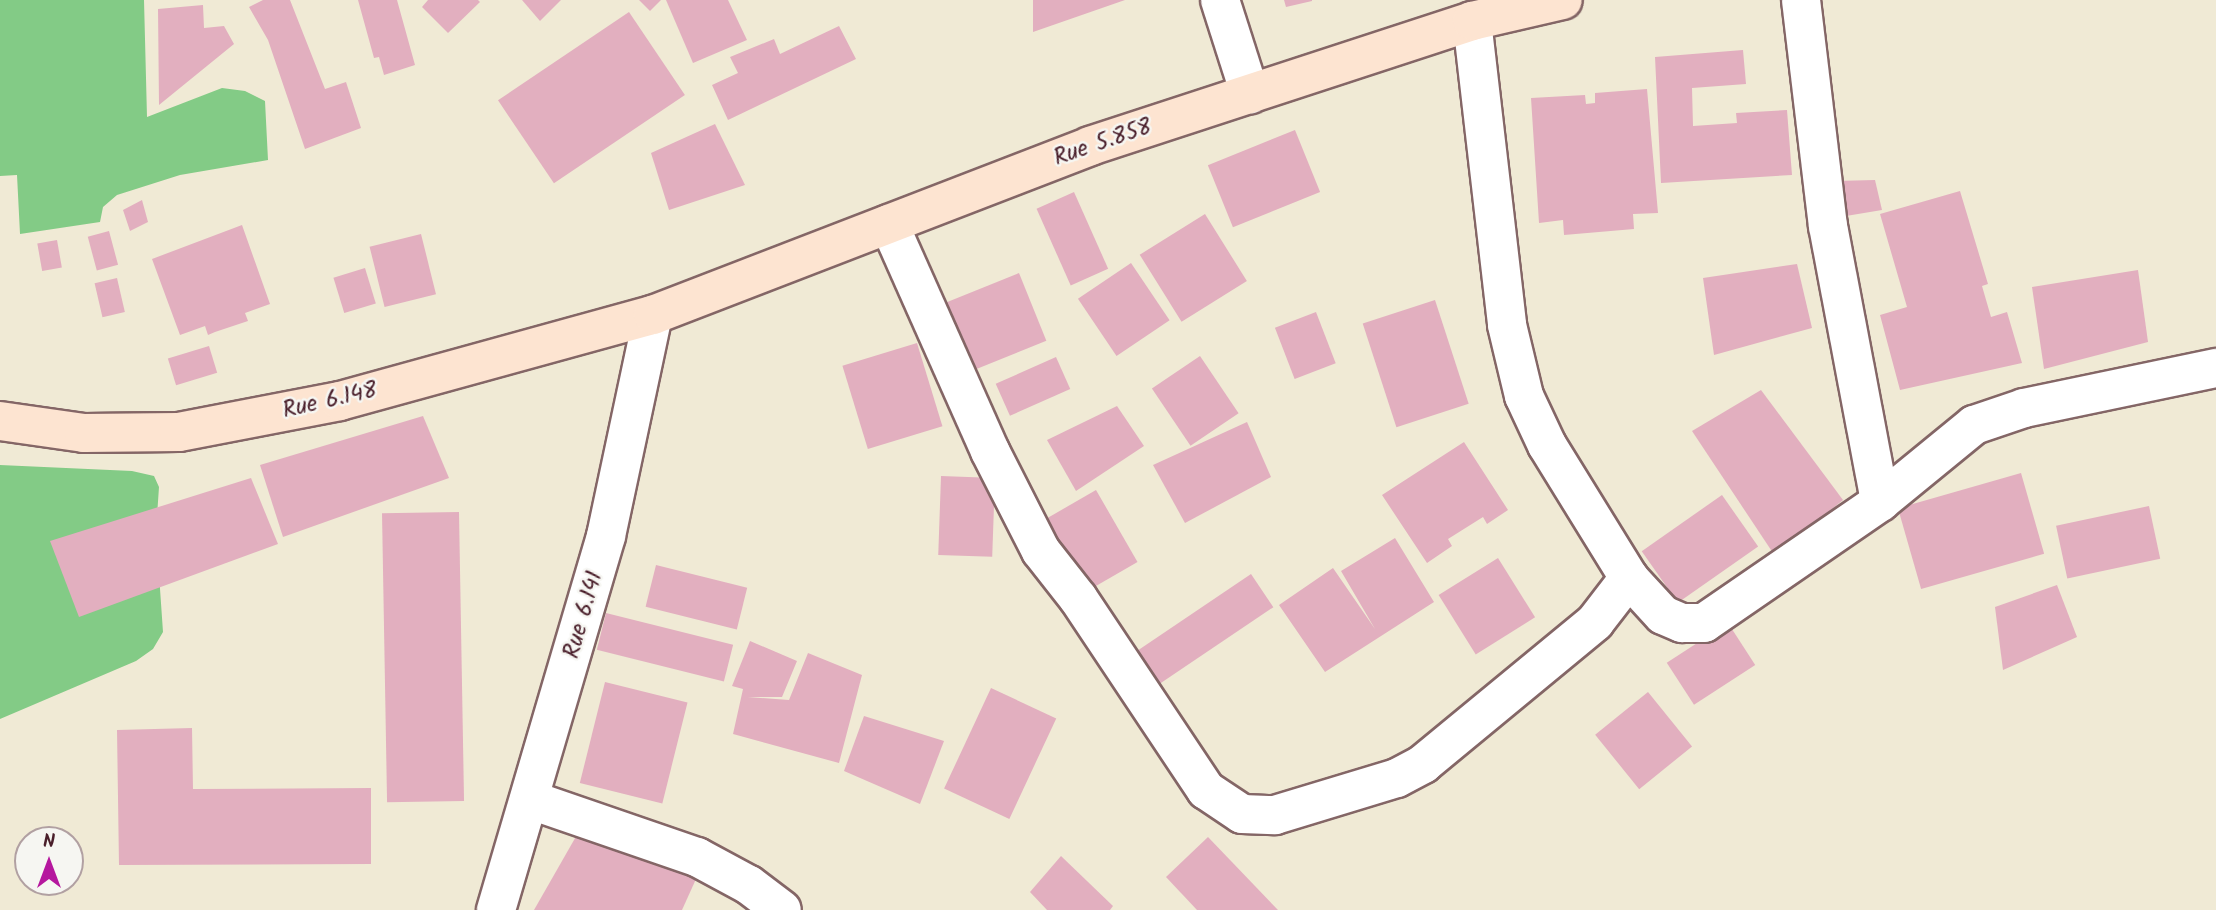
<!DOCTYPE html>
<style>
body{margin:0}
#map{position:relative;width:2216px;height:910px;overflow:hidden;background:#f0ead5;font-family:Kalam,sans-serif}
div>[style]{position:absolute}
[style*='--x']{left:calc(var(--x)*1px);top:calc(var(--y)*1px);width:calc(var(--w)*1px);rotate:calc(var(--a)*1deg)}
.green>*{inset:0;background:#83cb86}
.building>*{inset:0;background:#e2afbf;transform-origin:0 0}
.roads{filter:drop-shadow(2px 0 #846666) drop-shadow(-2px 0 #846666) drop-shadow(0 2px #846666) drop-shadow(0 -2px #846666)}
.street>*{height:38px;margin:-19px;padding:0 19px;transform-origin:19px;border-radius:19px;background:#fff}
.secondary>*{height:38px;margin:-19px;padding:0 19px;transform-origin:19px;border-radius:19px;background:#fde4d1}
span{translate:-50% -50%;white-space:nowrap;text-align:center;line-height:1.15;-webkit-text-stroke:5px #f6f6f2;paint-order:stroke}
.street-label{font-size:23px;color:#4a1f2b}
.north{position:absolute;left:14px;top:826px;width:70px;height:70px;box-sizing:border-box;background:#f6f6f2;border:2px solid #b1a0a2;border-radius:50%;rotate:0deg;font-size:19px;font-weight:700;line-height:28px;text-align:center;color:#4a1f2b}
.north::after{content:'';display:block;margin:auto;width:24px;height:32px;background:#b5179e;clip-path:polygon(50% 0,100% 100%,50% 72%,0 100%)}
</style>
<div id="map">
<div class="green">
<div style="clip-path:polygon(0 0,144px 0,147px 117px,222px 88px,245px 91px,265px 101px,268px 160px,180px 175px,117px 195px,103px 207px,100px 222px,20px 234px,17px 175px,0 176px)"></div>
<div style="clip-path:polygon(0 465px,132px 471px,154px 476px,159px 487px,156px 531px,163px 632px,153px 649px,136px 661px,0 719px)"></div>
</div>
<div class="building">
<div style="clip-path:polygon(263px 0,290px 0,325px 89px,346px 82px,361px 128px,305px 149px,268px 40px,249px 7px)"></div>
<div style="clip-path:polygon(358px 0,397px 0,415px 65px,384px 75px,379px 57px,374px 58px)"></div>
<div style="clip-path:polygon(428px 0,478px 0,480px 2px,448px 33px,422px 7px)"></div>
<div style="clip-path:polygon(522px 0,561px 0,540px 21px)"></div>
<div style="clip-path:polygon(639px 0,661px 0,650px 11px)"></div>
<div style="clip-path:polygon(666px 0,728px 0,747px 40px,693px 63px)"></div>
<div style="clip-path:polygon(1033px 0,1125px 0,1033px 32px)"></div>
<div style="clip-path:polygon(1284px 0,1312px 0,1312px 1px,1286px 7px)"></div>
<div style="clip-path:polygon(203px 5px,204px 28px,224px 26px,234px 44px,159px 105px,158px 9px)"></div>
<div style="left:629px;top:12px;width:100px;height:158px;rotate:56deg"></div>
<div style="clip-path:polygon(839px 26px,856px 59px,728px 120px,712px 85px,738px 73px,730px 57px,774px 39px,780px 54px)"></div>
<div style="clip-path:polygon(1743px 50px,1746px 84px,1692px 88px,1693px 126px,1737px 123px,1736px 113px,1787px 110px,1792px 175px,1661px 183px,1655px 57px)"></div>
<div style="clip-path:polygon(1647px 89px,1658px 213px,1633px 214px,1634px 229px,1564px 235px,1563px 220px,1539px 223px,1531px 98px,1585px 95px,1586px 104px,1595px 103px,1595px 93px)"></div>
<div style="clip-path:polygon(715px 124px,745px 185px,669px 210px,651px 153px)"></div>
<div style="left:1295px;top:130px;width:67px;height:94px;rotate:68deg"></div>
<div style="clip-path:polygon(1875px 180px,1882px 210px,1840px 217px,1835px 181px)"></div>
<div style="clip-path:polygon(1960px 191px,1988px 284px,1982px 286px,1991px 317px,2007px 312px,2022px 363px,1900px 390px,1880px 315px,1907px 307px,1880px 214px)"></div>
<div style="left:1074px;top:192px;width:84px;height:41px;rotate:66deg"></div>
<div style="clip-path:polygon(142px 200px,148px 222px,130px 231px,123px 210px)"></div>
<div style="left:1205px;top:214px;width:79px;height:77px;rotate:58deg"></div>
<div style="clip-path:polygon(242px 225px,270px 304px,245px 313px,248px 321px,215px 332px,208px 335px,205px 326px,180px 335px,152px 259px)"></div>
<div style="left:109px;top:231px;width:35px;height:22px;rotate:75deg"></div>
<div style="left:421px;top:234px;width:62px;height:53px;rotate:76deg"></div>
<div style="left:57px;top:240px;width:28px;height:20px;rotate:80deg"></div>
<div style="left:1131px;top:263px;width:69px;height:64px;rotate:56deg"></div>
<div style="clip-path:polygon(1797px 264px,1812px 328px,1714px 355px,1703px 278px)"></div>
<div style="left:365px;top:268px;width:37px;height:33px;rotate:73deg"></div>
<div style="clip-path:polygon(2138px 270px,2148px 342px,2044px 369px,2032px 287px)"></div>
<div style="left:1019px;top:273px;width:73px;height:86px;rotate:68deg"></div>
<div style="left:117px;top:278px;width:35px;height:23px;rotate:77deg"></div>
<div style="left:1435px;top:300px;width:109px;height:76px;rotate:72deg"></div>
<div style="left:1316px;top:312px;width:55px;height:44px;rotate:69deg"></div>
<div style="left:917px;top:343px;width:87px;height:78px;rotate:73deg"></div>
<div style="left:209px;top:346px;width:28px;height:43px;rotate:73deg"></div>
<div style="left:1200px;top:356px;width:69px;height:58px;rotate:56deg"></div>
<div style="left:1056px;top:357px;width:35px;height:66px;rotate:66deg"></div>
<div style="clip-path:polygon(1761px 390px,1843px 500px,1775px 556px,1692px 431px)"></div>
<div style="clip-path:polygon(1117px 406px,1144px 446px,1076px 491px,1047px 440px)"></div>
<div style="clip-path:polygon(423px 416px,449px 478px,283px 537px,260px 465px)"></div>
<div style="clip-path:polygon(1247px 422px,1271px 477px,1185px 523px,1153px 465px)"></div>
<div style="clip-path:polygon(1464px 442px,1508px 510px,1487px 524px,1483px 517px,1448px 539px,1452px 546px,1427px 563px,1382px 495px)"></div>
<div style="left:2021px;top:473px;width:84px;height:128px;rotate:74deg"></div>
<div style="left:941px;top:476px;width:54px;height:79px;rotate:2deg"></div>
<div style="clip-path:polygon(251px 478px,278px 544px,79px 617px,50px 541px)"></div>
<div style="left:1096px;top:490px;width:83px;height:65px;rotate:60deg"></div>
<div style="left:1722px;top:495px;width:63px;height:98px;rotate:55deg"></div>
<div style="left:2149px;top:506px;width:54px;height:95px;rotate:78deg"></div>
<div style="left:459px;top:512px;width:289px;height:77px;rotate:89deg"></div>
<div style="clip-path:polygon(1395px 538px,1434px 602px,1325px 672px,1279px 605px,1333px 568px,1375px 629px,1341px 571px)"></div>
<div style="left:1498px;top:558px;width:70px;height:70px;rotate:58deg"></div>
<div style="left:656px;top:565px;width:94px;height:43px;rotate:14deg"></div>
<div style="left:1251px;top:574px;width:40px;height:142px;rotate:56deg"></div>
<div style="clip-path:polygon(2057px 585px,2077px 637px,2003px 670px,1995px 607px)"></div>
<div style="left:606px;top:613px;width:131px;height:38px;rotate:14deg"></div>
<div style="left:1728px;top:623px;width:50px;height:73px;rotate:57deg"></div>
<div style="clip-path:polygon(750px 641px,797px 661px,782px 697px,748px 697px,789px 700px,808px 653px,862px 675px,839px 763px,733px 734px,743px 689px,732px 686px)"></div>
<div style="left:605px;top:682px;width:85px;height:104px;rotate:14deg"></div>
<div style="left:991px;top:688px;width:72px;height:111px;rotate:25deg"></div>
<div style="left:1648px;top:692px;width:70px;height:68px;rotate:51deg"></div>
<div style="clip-path:polygon(864px 716px,944px 741px,920px 804px,844px 771px)"></div>
<div style="clip-path:polygon(192px 728px,193px 789px,371px 788px,371px 864px,119px 865px,117px 730px)"></div>
<div style="clip-path:polygon(582px 826px,696px 879px,682px 910px,534px 910px)"></div>
<div style="clip-path:polygon(1208px 837px,1278px 910px,1197px 910px,1166px 877px)"></div>
<div style="clip-path:polygon(1061px 856px,1113px 906px,1110px 910px,1047px 910px,1030px 892px)"></div>
</div>
<div class="roads">
<div class="street">
<div style="--x:1220;--y:0;--w:99;--a:72.3"></div>
<div style="--x:1801;--y:0;--w:228;--a:83.2"></div>
<div style="--x:1828;--y:226;--w:281;--a:79.3"></div>
<div style="--x:1472;--y:21;--w:306;--a:83.4"></div>
<div style="--x:1507;--y:325;--w:73;--a:76.5"></div>
<div style="--x:1524;--y:396;--w:54;--a:64.9"></div>
<div style="--x:1547;--y:445;--w:156;--a:58.3"></div>
<div style="--x:1629;--y:578;--w:50;--a:47.4"></div>
<div style="--x:1663;--y:615;--w:21;--a:23"></div>
<div style="--x:1682;--y:623;--w:22;--a:0"></div>
<div style="--x:1704;--y:623;--w:214;--a:-34.5"></div>
<div style="--x:1880;--y:502;--w:122;--a:-39.3"></div>
<div style="--x:1974;--y:425;--w:53;--a:-18.8"></div>
<div style="--x:2024;--y:408;--w:196;--a:-11.8"></div>
<div style="--x:889;--y:224;--w:248;--a:66"></div>
<div style="--x:990;--y:451;--w:112;--a:63"></div>
<div style="--x:1041;--y:551;--w:60;--a:51.8"></div>
<div style="--x:1078;--y:598;--w:231;--a:56.3"></div>
<div style="--x:1206;--y:790;--w:43;--a:33.7"></div>
<div style="--x:1242;--y:814;--w:33;--a:2"></div>
<div style="--x:1275;--y:815;--w:127;--a:-16.9"></div>
<div style="--x:1397;--y:778;--w:30;--a:-28"></div>
<div style="--x:1423;--y:764;--w:223;--a:-39.5"></div>
<div style="--x:1595;--y:622;--w:56;--a:-52.3"></div>
<div style="--x:531;--y:800;--w:176;--a:19"></div>
<div style="--x:697;--y:857;--w:59;--a:28.3"></div>
<div style="--x:749;--y:885;--w:41;--a:37.1"></div>
<div style="--x:496;--y:910;--w:390;--a:-73.6"></div>
<div style="--x:606;--y:536;--w:226;--a:-78"></div>
</div>
<div class="secondary">
<div style="--x:0;--y:421;--w:85;--a:8.1"></div>
<div style="--x:84;--y:433;--w:95;--a:-0.6"></div>
<div style="--x:179;--y:432;--w:164;--a:-10.9"></div>
<div style="--x:340;--y:401;--w:325;--a:-15.4"></div>
<div style="--x:653;--y:315;--w:469;--a:-21.1"></div>
<div style="--x:1090;--y:146;--w:402;--a:-18.1"></div>
<div style="--x:1472;--y:21;--w:93;--a:-13"></div>
</div>
</div>
<div class="street-label">
<span style="left:1103px;top:143px;rotate:-19deg">Rue 5.858</span>
<span style="left:330px;top:401px;rotate:-13deg">Rue 6.148</span>
<span style="left:584px;top:615px;rotate:-74deg">Rue 6.141</span>
</div>
<div class="north">N</div>
</div>
